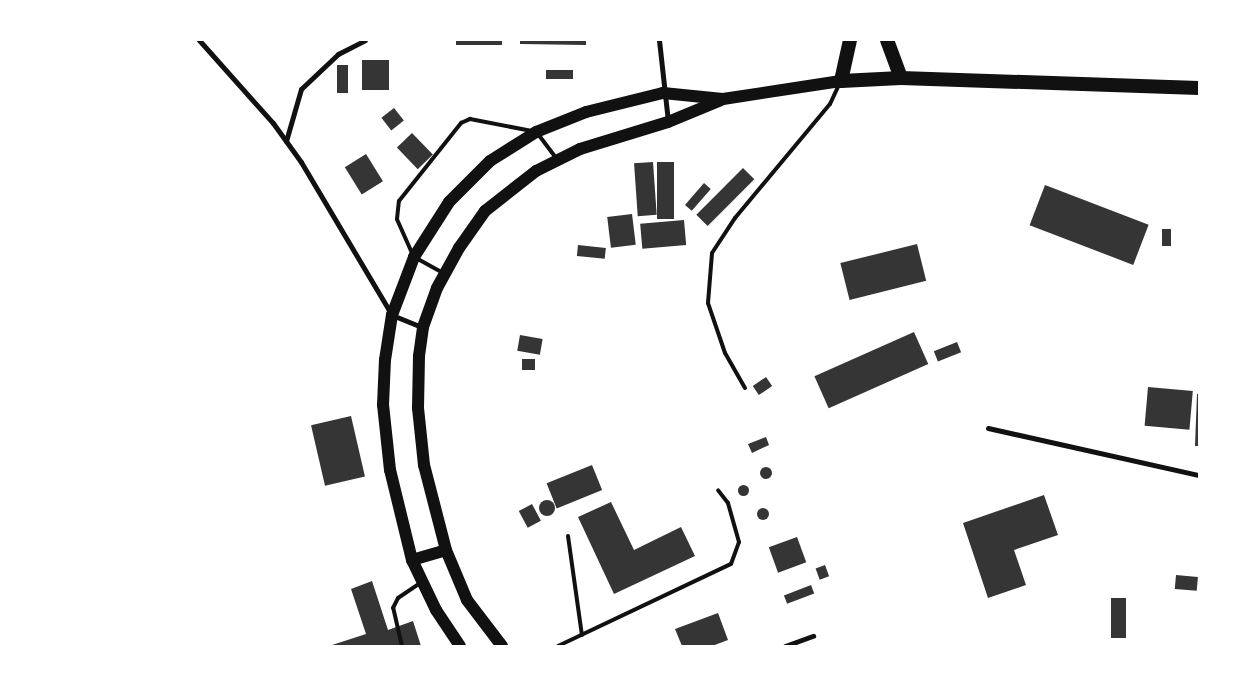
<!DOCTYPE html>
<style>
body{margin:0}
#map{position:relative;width:1239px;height:686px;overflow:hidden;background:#fff;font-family:Rubik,sans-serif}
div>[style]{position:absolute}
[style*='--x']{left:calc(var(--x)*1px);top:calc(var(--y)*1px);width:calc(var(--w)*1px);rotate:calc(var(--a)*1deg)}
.building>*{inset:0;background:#353535;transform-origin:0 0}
.round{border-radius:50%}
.service>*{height:4px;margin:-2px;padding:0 2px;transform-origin:2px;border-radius:2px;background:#111}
.minor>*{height:5px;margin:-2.5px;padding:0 2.5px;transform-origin:2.5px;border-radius:2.5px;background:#111}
.primary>*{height:12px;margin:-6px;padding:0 6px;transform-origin:6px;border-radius:6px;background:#111}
.trunk>*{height:14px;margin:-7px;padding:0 7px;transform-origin:7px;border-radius:7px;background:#111}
span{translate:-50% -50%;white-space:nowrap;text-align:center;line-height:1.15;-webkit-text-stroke:4px #fff;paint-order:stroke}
.frame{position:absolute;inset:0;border:41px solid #fff;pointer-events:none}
</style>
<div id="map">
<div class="building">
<div style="left:456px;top:40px;width:46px;height:5px"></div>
<div style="clip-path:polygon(520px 40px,586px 40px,586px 45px,520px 44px)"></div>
<div style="left:389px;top:60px;width:30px;height:27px;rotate:90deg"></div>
<div style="left:348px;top:65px;width:28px;height:11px;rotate:90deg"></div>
<div style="left:573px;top:70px;width:9px;height:27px;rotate:90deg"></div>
<div style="left:394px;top:108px;width:16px;height:16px;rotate:52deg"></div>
<div style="left:412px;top:133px;width:30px;height:21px;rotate:46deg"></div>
<div style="left:366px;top:154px;width:32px;height:25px;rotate:58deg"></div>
<div style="left:653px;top:162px;width:53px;height:19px;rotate:86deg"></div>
<div style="left:657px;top:162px;width:17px;height:57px"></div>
<div style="left:743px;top:168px;width:16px;height:66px;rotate:45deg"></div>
<div style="left:704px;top:183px;width:9px;height:29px;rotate:41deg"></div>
<div style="left:1045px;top:185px;width:111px;height:43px;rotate:21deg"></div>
<div style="left:632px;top:214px;width:31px;height:25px;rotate:83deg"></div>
<div style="left:684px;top:220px;width:25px;height:44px;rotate:85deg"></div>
<div style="left:1162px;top:229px;width:9px;height:17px"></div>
<div style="left:917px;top:244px;width:38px;height:79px;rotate:76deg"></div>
<div style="left:578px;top:245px;width:28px;height:11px;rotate:6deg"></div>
<div style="left:914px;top:332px;width:35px;height:109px;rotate:66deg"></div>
<div style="left:520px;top:335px;width:23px;height:16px;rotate:10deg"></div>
<div style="left:957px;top:342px;width:11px;height:25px;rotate:68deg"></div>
<div style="left:522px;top:359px;width:13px;height:11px"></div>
<div style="left:766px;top:377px;width:11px;height:16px;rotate:56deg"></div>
<div style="left:1148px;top:387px;width:45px;height:39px;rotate:5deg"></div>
<div style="clip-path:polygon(1197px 394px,1199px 394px,1199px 446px,1195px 446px)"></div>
<div style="left:351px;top:416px;width:62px;height:41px;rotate:77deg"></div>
<div style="clip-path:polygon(766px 437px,769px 445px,752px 453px,748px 444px)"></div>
<div style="left:592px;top:465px;width:27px;height:49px;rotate:68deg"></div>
<div class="round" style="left:760px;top:467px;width:12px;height:12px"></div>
<div class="round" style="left:737.5px;top:484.5px;width:11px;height:11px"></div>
<div style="clip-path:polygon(1044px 495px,1058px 535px,1014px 550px,1026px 585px,988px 598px,963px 523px)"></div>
<div class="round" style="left:539px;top:500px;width:16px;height:16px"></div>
<div style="clip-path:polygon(611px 502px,634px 550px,681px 527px,695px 556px,614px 594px,578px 517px)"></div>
<div style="left:532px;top:504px;width:19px;height:15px;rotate:62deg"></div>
<div class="round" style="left:757px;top:508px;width:12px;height:12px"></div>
<div style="left:797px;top:537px;width:27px;height:30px;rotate:70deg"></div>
<div style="left:825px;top:565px;width:12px;height:10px;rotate:70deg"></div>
<div style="left:1176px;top:575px;width:22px;height:14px;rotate:5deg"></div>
<div style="clip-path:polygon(372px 581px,388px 630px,413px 621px,421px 646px,329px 646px,366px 634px,351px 589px)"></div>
<div style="left:811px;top:585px;width:9px;height:29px;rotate:69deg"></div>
<div style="left:1111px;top:598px;width:15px;height:40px"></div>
<div style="clip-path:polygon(718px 613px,728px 640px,712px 646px,682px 646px,675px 629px)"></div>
</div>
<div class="service">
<div style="--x:538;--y:134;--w:30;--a:53"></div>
<div style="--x:412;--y:253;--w:37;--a:-114"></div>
<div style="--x:397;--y:219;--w:18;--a:-84"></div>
<div style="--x:399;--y:201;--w:100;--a:-51.5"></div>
<div style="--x:461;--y:123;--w:10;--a:-24"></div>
<div style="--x:470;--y:119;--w:63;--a:11"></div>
<div style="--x:416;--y:258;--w:31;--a:29"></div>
<div style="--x:745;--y:388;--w:40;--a:-119.7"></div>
<div style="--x:725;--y:353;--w:53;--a:-108.8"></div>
<div style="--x:708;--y:303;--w:50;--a:-85.4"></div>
<div style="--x:712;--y:253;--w:42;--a:-56.7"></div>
<div style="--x:735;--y:218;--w:148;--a:-50.2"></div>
<div style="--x:830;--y:104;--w:23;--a:-65"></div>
<div style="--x:568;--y:536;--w:100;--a:82"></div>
<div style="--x:402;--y:646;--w:39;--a:-103"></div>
<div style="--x:393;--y:608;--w:11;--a:-63"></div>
<div style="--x:398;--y:598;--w:27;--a:-34"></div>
<div style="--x:558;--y:646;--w:191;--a:-25.4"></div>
<div style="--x:731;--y:564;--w:23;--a:-70"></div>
<div style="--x:739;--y:542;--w:41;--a:-105.8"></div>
<div style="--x:728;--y:503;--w:16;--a:-128"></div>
</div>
<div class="minor">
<div style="--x:199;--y:40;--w:111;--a:48.3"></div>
<div style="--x:273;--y:123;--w:48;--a:54.3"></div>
<div style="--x:301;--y:162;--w:178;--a:59.3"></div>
<div style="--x:392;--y:315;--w:32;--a:22"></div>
<div style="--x:659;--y:40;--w:81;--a:83.7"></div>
<div style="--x:286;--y:141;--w:54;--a:-73.9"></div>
<div style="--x:301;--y:89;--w:51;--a:-43.4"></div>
<div style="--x:338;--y:54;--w:30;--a:-27"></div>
<div style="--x:988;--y:428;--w:216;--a:12.6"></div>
<div style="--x:785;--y:646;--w:30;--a:-20"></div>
</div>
<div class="primary">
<div style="--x:412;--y:560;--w:35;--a:-16"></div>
<div style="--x:460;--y:646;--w:43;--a:-123.7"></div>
<div style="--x:436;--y:610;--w:55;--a:-115.6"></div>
<div style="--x:412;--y:560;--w:93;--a:-103.7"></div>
<div style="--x:390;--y:470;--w:65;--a:-96.1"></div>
<div style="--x:383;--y:405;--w:45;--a:-87.5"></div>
<div style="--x:385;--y:360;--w:46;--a:-81.2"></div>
<div style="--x:392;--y:315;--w:62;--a:-69.2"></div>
<div style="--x:414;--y:257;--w:65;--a:-57.5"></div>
<div style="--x:449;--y:202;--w:58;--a:-45"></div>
<div style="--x:490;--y:161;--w:54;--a:-32.2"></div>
<div style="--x:536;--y:132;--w:54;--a:-21.8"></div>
<div style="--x:586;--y:112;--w:79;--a:-13.9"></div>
<div style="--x:663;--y:93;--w:60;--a:5.7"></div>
<div style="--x:723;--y:99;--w:119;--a:-8.7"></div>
<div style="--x:502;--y:646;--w:58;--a:-127.3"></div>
<div style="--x:467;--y:600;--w:54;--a:-112.8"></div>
<div style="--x:446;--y:550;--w:88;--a:-104.5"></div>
<div style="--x:424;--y:465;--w:57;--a:-96"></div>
<div style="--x:418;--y:408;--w:52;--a:-88.9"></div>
<div style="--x:419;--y:356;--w:29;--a:-82"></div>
<div style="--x:423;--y:327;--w:41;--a:-70.3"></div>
<div style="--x:437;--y:288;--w:46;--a:-61.2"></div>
<div style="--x:459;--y:248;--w:45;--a:-54.9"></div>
<div style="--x:485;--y:211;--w:65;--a:-38.1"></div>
<div style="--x:536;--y:171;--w:49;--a:-26.6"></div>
<div style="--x:580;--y:149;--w:92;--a:-17.1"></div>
<div style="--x:668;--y:122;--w:57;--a:-22.5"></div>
</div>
<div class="trunk">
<div style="--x:850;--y:40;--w:42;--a:102.4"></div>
<div style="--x:841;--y:81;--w:60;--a:-2.9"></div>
<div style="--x:901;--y:78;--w:298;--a:1.9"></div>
<div style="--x:887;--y:40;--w:40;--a:69.8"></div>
</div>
<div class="frame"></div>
</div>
